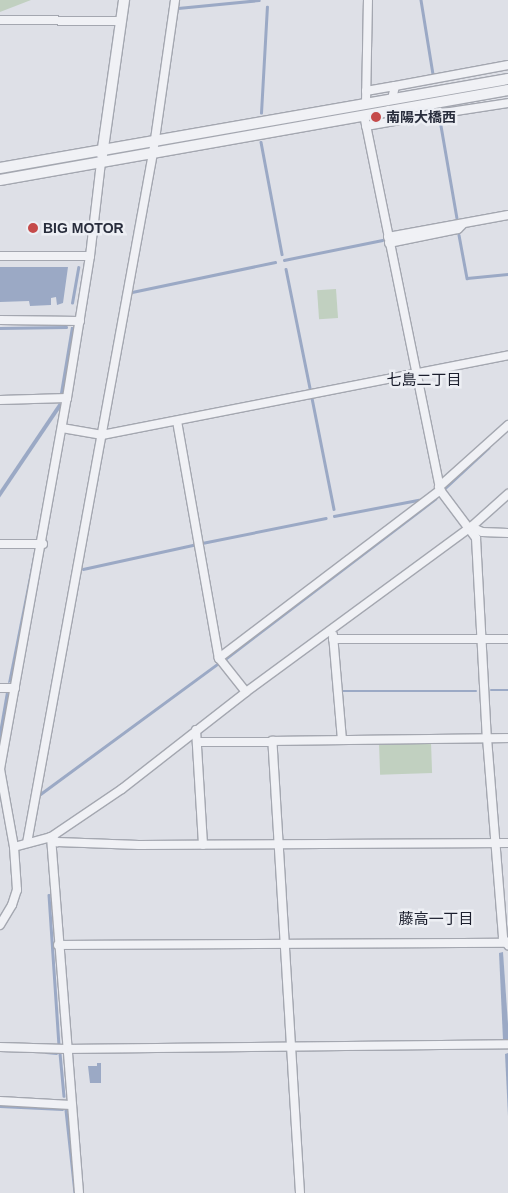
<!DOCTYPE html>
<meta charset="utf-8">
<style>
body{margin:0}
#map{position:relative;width:508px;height:1193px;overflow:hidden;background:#dee0e7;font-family:Helvetica,"Noto Sans JP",sans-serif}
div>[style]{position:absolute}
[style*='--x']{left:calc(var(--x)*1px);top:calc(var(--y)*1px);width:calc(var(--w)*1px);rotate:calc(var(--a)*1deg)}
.green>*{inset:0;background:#c1d0c0;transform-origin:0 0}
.water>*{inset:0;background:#9ba9c5;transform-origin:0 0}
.stream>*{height:2.5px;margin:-1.25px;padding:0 1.25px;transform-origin:1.25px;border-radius:1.25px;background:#9ba9c5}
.roads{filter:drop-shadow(1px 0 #a4a7b0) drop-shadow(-1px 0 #a4a7b0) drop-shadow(0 1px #a4a7b0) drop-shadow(0 -1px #a4a7b0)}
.minor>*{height:8px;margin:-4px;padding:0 4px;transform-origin:4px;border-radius:4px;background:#f0f1f5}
.tertiary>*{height:10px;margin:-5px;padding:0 5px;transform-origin:5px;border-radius:5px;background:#f0f1f5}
.dots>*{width:14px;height:14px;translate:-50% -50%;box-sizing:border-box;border:2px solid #edeff4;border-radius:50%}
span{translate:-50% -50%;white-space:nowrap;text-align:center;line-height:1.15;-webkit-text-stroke:5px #edeff4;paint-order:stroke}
.poi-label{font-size:14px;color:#282d3c;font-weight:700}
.left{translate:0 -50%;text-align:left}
.neighbourhood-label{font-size:15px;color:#1b1e2d}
</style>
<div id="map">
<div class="green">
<div style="clip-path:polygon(0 0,31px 0,0 12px)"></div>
<div style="left:336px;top:289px;width:29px;height:19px;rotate:86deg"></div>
<div style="left:431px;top:742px;width:31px;height:52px;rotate:88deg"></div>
</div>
<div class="water">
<div style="clip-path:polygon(0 267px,68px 267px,63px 303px,57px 305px,56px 297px,51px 298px,51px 305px,30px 306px,29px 301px,0 302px)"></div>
<div style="clip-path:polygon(71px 327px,74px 327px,64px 393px,60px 393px)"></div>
<div style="left:59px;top:403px;width:4px;height:138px;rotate:34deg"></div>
<div style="clip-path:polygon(35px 547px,38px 549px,11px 682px,8px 683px)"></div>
<div style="clip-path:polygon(6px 692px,9px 694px,0 743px,0 727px)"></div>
<div style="clip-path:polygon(503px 952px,508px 1024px,508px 1040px,503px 1040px,499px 953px)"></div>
<div style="clip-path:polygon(508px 1053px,508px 1116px,505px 1054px)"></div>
<div style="clip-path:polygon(97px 1063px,101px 1063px,101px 1083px,90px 1083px,88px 1066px,97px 1066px)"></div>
</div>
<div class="stream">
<div style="--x:421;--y:0;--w:75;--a:80.8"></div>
<div style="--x:178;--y:8;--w:81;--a:-5.6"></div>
<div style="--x:261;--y:113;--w:106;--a:-86.8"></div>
<div style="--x:440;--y:120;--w:99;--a:80.2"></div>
<div style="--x:261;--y:142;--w:114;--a:79.4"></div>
<div style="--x:459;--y:235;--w:44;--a:79.5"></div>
<div style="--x:467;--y:278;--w:41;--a:-5.6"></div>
<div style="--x:284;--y:260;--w:100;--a:-11.5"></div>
<div style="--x:286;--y:269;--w:121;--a:78.6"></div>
<div style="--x:132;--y:292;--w:146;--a:-11.8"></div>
<div style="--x:72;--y:303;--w:36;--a:-80"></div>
<div style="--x:0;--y:328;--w:66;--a:-0.9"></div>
<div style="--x:312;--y:398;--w:113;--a:78.8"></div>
<div style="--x:445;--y:488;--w:59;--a:-42.9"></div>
<div style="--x:334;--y:516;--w:86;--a:-10.8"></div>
<div style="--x:202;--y:543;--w:126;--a:-11.4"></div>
<div style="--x:83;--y:569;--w:113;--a:-12.3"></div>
<div style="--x:225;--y:659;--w:264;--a:-37.3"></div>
<div style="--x:491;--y:690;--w:17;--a:0"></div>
<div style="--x:341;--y:691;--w:135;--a:0"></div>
<div style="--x:39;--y:795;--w:220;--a:-36.3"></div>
<div style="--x:137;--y:841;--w:62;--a:0"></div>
<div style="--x:49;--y:895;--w:150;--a:86.2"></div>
<div style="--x:46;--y:1052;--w:10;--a:6"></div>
<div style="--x:60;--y:1053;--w:43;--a:84.7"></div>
<div style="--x:0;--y:1106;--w:62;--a:2.8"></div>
<div style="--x:66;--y:1110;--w:83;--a:83.8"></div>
</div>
<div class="roads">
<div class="minor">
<div style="--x:0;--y:20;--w:121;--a:0.5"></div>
<div style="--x:366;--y:91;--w:29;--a:-10"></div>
<div style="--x:392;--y:99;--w:13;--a:-77"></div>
<div style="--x:395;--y:86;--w:115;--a:-10.5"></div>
<div style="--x:366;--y:103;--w:103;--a:-88.9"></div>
<div style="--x:389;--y:110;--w:17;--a:31"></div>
<div style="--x:404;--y:119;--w:105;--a:-8.7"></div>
<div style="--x:364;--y:115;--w:383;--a:78.5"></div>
<div style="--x:440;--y:490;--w:60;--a:53.1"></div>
<div style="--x:476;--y:538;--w:200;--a:86.9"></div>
<div style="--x:487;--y:738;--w:201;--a:85.4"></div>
<div style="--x:503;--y:938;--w:9;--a:54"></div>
<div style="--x:366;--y:126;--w:39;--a:-10"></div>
<div style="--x:388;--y:237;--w:122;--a:-10.4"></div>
<div style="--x:389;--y:243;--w:70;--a:-11.5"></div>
<div style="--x:458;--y:229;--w:6;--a:-45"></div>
<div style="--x:0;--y:256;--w:90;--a:0"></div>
<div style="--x:0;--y:320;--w:80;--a:0.7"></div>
<div style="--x:0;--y:400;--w:67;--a:-1.7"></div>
<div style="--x:177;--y:421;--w:241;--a:80"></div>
<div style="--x:219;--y:658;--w:43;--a:51.5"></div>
<div style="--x:62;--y:428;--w:41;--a:9.9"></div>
<div style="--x:102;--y:435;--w:414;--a:-11.1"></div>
<div style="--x:439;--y:487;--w:93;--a:-41.9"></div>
<div style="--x:471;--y:527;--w:12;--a:24"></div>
<div style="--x:482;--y:532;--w:26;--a:2"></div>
<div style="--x:0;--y:544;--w:43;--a:0"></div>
<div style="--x:333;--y:635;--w:105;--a:85.1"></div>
<div style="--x:333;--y:639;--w:175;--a:0"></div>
<div style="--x:219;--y:658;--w:278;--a:-37.2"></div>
<div style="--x:0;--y:688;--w:15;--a:0"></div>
<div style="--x:196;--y:730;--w:115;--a:86.5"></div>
<div style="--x:197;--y:742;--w:75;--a:0"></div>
<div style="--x:51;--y:837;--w:8;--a:40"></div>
<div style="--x:57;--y:842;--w:82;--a:2.1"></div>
<div style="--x:139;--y:845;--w:369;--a:-0.3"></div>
<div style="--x:51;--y:837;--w:357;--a:85.5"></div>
<div style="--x:27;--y:843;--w:701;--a:-79.65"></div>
<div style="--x:153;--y:153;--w:155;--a:-81.8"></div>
<div style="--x:14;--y:847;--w:38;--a:-15"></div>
<div style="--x:51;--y:837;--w:86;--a:-34.1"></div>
<div style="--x:122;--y:789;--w:157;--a:-38"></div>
<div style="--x:246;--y:692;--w:279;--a:-36.3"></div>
<div style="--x:471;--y:527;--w:50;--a:-41.7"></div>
<div style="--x:0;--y:925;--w:23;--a:-59"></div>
<div style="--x:12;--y:905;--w:16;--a:-72"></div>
<div style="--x:17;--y:890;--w:43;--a:-94"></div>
<div style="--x:14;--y:847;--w:79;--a:-100.2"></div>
<div style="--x:0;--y:769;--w:377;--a:-79.8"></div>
<div style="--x:67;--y:398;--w:144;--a:-80.8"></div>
<div style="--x:90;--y:256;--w:94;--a:-83.3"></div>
<div style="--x:58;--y:945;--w:450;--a:-0.3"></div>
<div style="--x:0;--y:1047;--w:66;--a:1.7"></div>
<div style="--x:66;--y:1049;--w:442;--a:-0.6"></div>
<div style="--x:0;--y:1101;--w:71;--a:3.2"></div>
<div style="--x:300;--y:1193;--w:453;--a:-93.5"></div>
<div style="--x:272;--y:741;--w:236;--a:-0.7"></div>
</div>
<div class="tertiary">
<div style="--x:102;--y:155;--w:157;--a:-81.9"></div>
<div style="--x:0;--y:168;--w:516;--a:-9.94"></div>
<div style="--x:0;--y:180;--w:516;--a:-10.05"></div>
</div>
</div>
<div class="dots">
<div style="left:376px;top:117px;background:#c54a4a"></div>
<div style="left:33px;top:228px;background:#c54a4a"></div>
</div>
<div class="poi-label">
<span class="left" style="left:386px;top:117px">南陽大橋西</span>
<span class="left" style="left:43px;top:228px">BIG MOTOR</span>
</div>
<div class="neighbourhood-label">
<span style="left:424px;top:380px">七島二丁目</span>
<span style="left:436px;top:919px">藤高一丁目</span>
</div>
</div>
